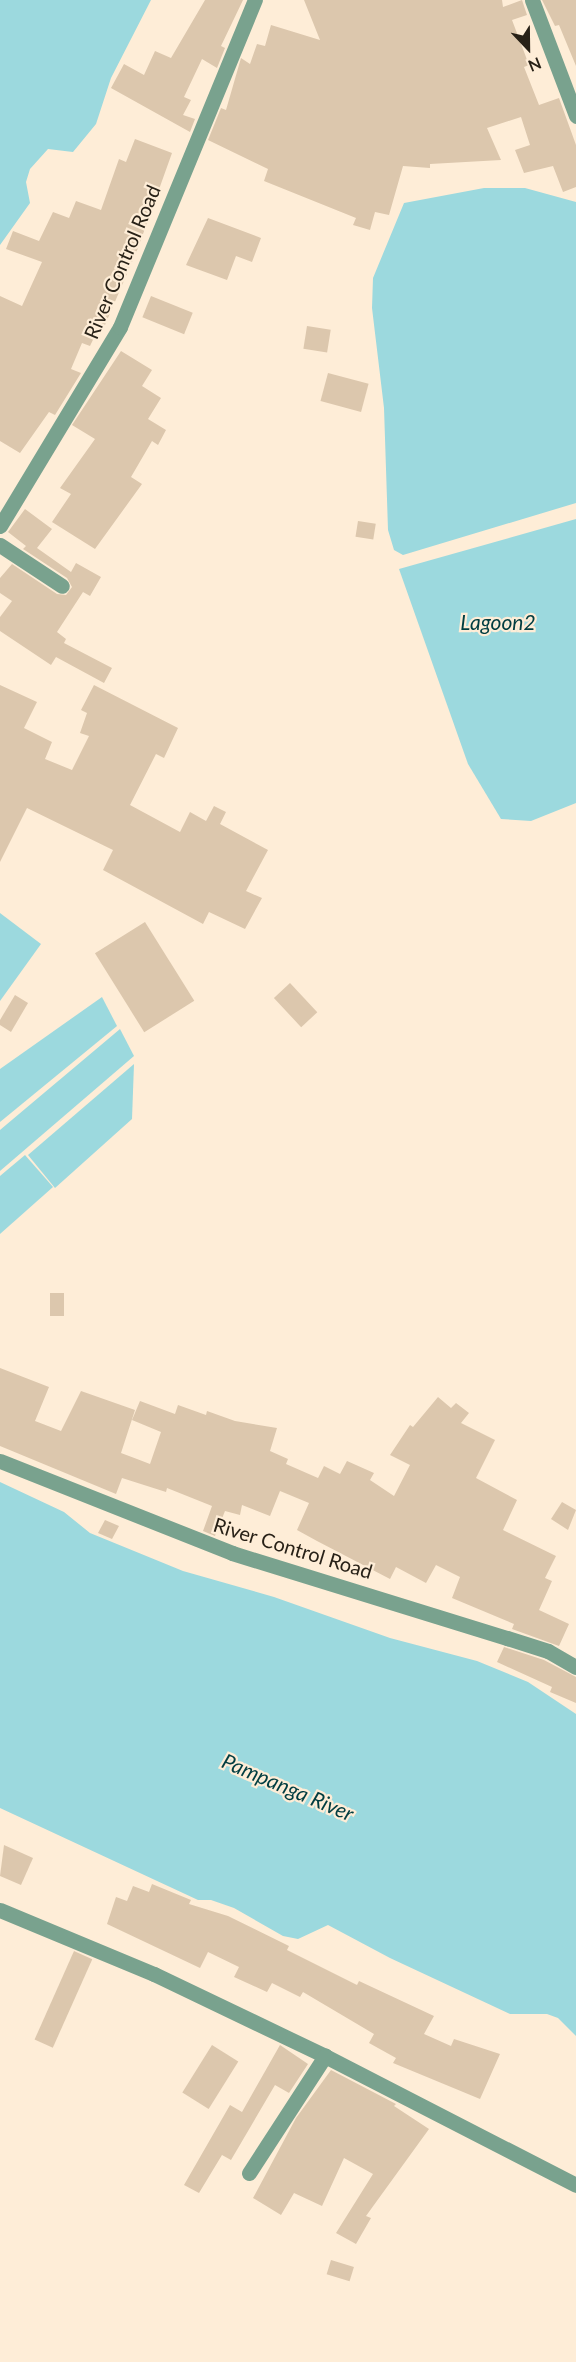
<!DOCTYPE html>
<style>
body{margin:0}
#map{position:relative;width:576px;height:2362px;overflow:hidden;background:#feedd7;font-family:Lato,sans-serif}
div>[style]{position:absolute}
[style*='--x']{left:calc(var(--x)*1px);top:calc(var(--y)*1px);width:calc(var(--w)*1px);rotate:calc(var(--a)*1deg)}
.water>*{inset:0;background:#9cd9de}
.building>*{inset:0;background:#dcc7ad;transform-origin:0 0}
.minor>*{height:15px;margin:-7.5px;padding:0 7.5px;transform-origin:7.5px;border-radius:7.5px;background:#79a28e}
span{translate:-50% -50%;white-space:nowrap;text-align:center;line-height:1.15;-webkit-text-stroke:4.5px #feedd7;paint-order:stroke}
.street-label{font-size:20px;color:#282117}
.water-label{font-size:21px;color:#013d41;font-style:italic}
.north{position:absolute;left:498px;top:18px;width:60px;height:60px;-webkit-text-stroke:4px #feedd7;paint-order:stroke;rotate:158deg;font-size:16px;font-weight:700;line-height:24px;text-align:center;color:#282117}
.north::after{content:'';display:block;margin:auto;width:21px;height:27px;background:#282117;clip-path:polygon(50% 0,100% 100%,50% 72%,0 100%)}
</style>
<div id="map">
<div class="water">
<div style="clip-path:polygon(0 0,151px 0,111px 78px,96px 124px,73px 152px,48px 149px,30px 169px,26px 182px,30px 203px,0 245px)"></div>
<div style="clip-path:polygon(484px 188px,525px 188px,576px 202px,576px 503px,403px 555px,394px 550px,388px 530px,384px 408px,372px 308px,373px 278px,404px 203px)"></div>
<div style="clip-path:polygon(576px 519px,576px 803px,531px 821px,501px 819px,468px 764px,399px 569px)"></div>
<div style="clip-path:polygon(0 913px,41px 944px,0 1001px)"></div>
<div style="clip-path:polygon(102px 997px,117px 1026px,0 1122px,0 1069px)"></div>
<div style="clip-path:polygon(120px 1029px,134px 1056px,0 1171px,0 1130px)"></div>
<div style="clip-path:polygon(134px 1064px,132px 1119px,55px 1188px,28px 1155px)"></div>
<div style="clip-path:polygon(25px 1155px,53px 1187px,0 1234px,0 1176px)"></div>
<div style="clip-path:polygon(0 1482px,64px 1512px,90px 1533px,183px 1571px,274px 1597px,390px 1638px,477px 1661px,528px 1682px,576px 1714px,576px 2036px,558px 2018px,547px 2014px,510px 2014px,390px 1958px,328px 1925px,298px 1939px,283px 1936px,234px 1908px,211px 1900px,198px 1900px,0 1808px)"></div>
</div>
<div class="building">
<div style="clip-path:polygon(205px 0,243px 0,221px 46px,225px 48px,217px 68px,202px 59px,184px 97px,191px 100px,183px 115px,195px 119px,190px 132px,111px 88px,124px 64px,144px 75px,155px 51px,171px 58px)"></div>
<div style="clip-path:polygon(304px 0,502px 0,503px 7px,522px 0,527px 15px,512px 20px,529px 65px,524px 67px,539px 105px,559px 98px,576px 145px,576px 187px,563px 192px,553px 166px,524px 173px,515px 150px,530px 145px,521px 117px,487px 128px,501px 160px,430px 164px,430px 168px,403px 166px,389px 215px,375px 212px,370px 230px,353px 225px,356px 218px,264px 181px,268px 169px,208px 140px,221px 108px,226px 110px,241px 58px,250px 64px,257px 44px,265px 46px,271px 25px,320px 40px)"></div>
<div style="clip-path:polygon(542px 0,576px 0,576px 66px,559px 25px,555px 26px)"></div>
<div style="clip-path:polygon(135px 139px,172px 153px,138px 248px,105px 325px,101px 323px,90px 346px,82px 343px,71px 369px,81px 373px,55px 415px,49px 412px,20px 453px,0 441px,0 296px,22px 306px,42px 262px,6px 249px,13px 231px,39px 241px,53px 212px,69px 218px,76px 201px,101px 210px,119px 159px,126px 162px)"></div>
<div style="clip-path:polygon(208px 218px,261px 238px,252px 262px,236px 256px,227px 280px,186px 265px)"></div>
<div style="left:151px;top:296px;width:45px;height:23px;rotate:22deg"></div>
<div style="left:307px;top:326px;width:24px;height:23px;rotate:9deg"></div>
<div style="clip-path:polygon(121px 351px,152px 370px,142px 386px,161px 398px,148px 419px,166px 430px,158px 445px,152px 441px,131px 477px,142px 484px,95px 549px,52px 522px,71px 494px,60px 488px,95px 439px,72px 425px)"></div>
<div style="left:328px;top:373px;width:42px;height:29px;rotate:15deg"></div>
<div style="clip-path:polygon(25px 509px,52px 529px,37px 548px,71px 572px,76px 563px,101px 577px,90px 596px,83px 592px,57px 632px,66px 639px,64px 643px,112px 668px,104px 683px,56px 657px,51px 665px,0 631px,0 617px,12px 601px,0 593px,0 578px,12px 564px,57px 594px,66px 595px,72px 587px,67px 578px,23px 549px,26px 546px,8px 532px)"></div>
<div style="left:358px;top:521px;width:18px;height:16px;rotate:9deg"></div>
<div style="clip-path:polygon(0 685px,37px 702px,24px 728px,52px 742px,45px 759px,72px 770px,89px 736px,80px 733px,87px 713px,81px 710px,94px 685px,178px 728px,164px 758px,156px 754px,130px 805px,180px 832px,190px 812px,206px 821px,214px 806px,226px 812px,220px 824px,268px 850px,246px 891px,262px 898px,245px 929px,209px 912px,203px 924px,103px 870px,113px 850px,27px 808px,0 862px)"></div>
<div style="left:145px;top:922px;width:93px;height:59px;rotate:58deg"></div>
<div style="left:290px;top:983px;width:40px;height:22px;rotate:47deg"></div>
<div style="clip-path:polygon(15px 995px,28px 1003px,11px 1032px,0 1025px,0 1020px)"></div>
<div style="left:50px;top:1293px;width:14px;height:23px"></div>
<div style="clip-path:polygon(0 1368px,49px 1387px,35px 1421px,61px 1431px,81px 1391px,135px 1410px,121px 1453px,137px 1459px,150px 1464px,161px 1432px,132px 1420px,140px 1401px,175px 1414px,178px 1405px,206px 1415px,207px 1411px,235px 1421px,277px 1428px,270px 1451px,288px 1459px,286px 1464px,318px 1478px,324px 1466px,340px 1474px,347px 1461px,374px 1473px,370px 1480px,394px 1496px,410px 1465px,390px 1455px,410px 1425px,413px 1427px,438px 1397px,451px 1408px,456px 1403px,469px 1413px,461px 1423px,495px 1440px,476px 1478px,517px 1500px,503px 1530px,556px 1556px,545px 1578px,552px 1581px,539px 1610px,569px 1624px,559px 1646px,512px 1629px,514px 1624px,452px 1598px,460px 1577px,436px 1565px,426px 1583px,396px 1567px,390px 1579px,317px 1541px,297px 1530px,309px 1503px,280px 1491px,270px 1516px,242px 1505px,240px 1515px,225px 1511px,215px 1536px,203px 1531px,212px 1506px,167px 1488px,166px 1492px,122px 1478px,116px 1494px,0 1446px)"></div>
<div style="clip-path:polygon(562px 1502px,576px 1510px,568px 1530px,551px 1519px)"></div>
<div style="clip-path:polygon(105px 1520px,119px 1526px,112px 1539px,98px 1533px)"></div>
<div style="clip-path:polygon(504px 1647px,544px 1660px,576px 1677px,576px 1703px,550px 1692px,552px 1687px,497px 1662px)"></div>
<div style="clip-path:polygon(4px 1845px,33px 1858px,21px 1885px,0 1876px)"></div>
<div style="clip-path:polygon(152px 1884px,191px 1900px,189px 1904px,228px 1916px,289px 1946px,287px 1950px,357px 1985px,359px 1981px,434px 2016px,424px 2034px,451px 2046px,454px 2039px,500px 2054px,480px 2099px,393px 2063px,396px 2058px,369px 2043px,374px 2034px,303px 1992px,300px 1997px,272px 1983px,267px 1992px,234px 1977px,239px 1967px,208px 1952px,200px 1968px,107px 1924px,116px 1897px,127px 1901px,133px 1886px,149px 1892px)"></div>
<div style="left:74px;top:1951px;width:20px;height:97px;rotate:24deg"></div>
<div style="left:212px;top:2045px;width:31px;height:56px;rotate:32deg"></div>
<div style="clip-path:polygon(280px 2045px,308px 2064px,289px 2093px,275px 2085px,231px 2160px,222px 2155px,199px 2193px,184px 2185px,230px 2105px,242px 2112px)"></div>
<div style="clip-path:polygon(331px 2070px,396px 2104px,394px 2106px,429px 2129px,366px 2216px,371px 2218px,356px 2244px,336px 2233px,373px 2174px,344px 2158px,322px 2206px,294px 2193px,281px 2215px,253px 2198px,296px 2118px)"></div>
<div style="left:331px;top:2260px;width:24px;height:15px;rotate:17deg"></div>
</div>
<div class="minor">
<div style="--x:532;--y:0;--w:124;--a:69.2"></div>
<div style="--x:0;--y:526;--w:232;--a:-58.9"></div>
<div style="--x:120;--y:327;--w:354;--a:-67.6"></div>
<div style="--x:0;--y:545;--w:74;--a:33.5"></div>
<div style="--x:0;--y:1461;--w:250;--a:21.6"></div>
<div style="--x:232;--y:1553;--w:288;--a:17.2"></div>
<div style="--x:507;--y:1638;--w:43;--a:17.6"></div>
<div style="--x:548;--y:1651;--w:32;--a:30"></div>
<div style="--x:0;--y:1910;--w:167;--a:22.6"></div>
<div style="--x:154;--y:1974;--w:190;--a:25.6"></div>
<div style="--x:325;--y:2056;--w:282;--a:27.2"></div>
<div style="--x:249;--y:2173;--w:140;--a:-57"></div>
</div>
<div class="street-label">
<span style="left:122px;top:262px;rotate:-67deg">River Control Road</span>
<span style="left:293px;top:1548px;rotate:17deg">River Control Road</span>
</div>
<div class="water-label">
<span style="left:498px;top:622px">Lagoon2</span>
<span style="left:288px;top:1787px;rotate:23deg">Pampanga River</span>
</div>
<div class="north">N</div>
</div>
